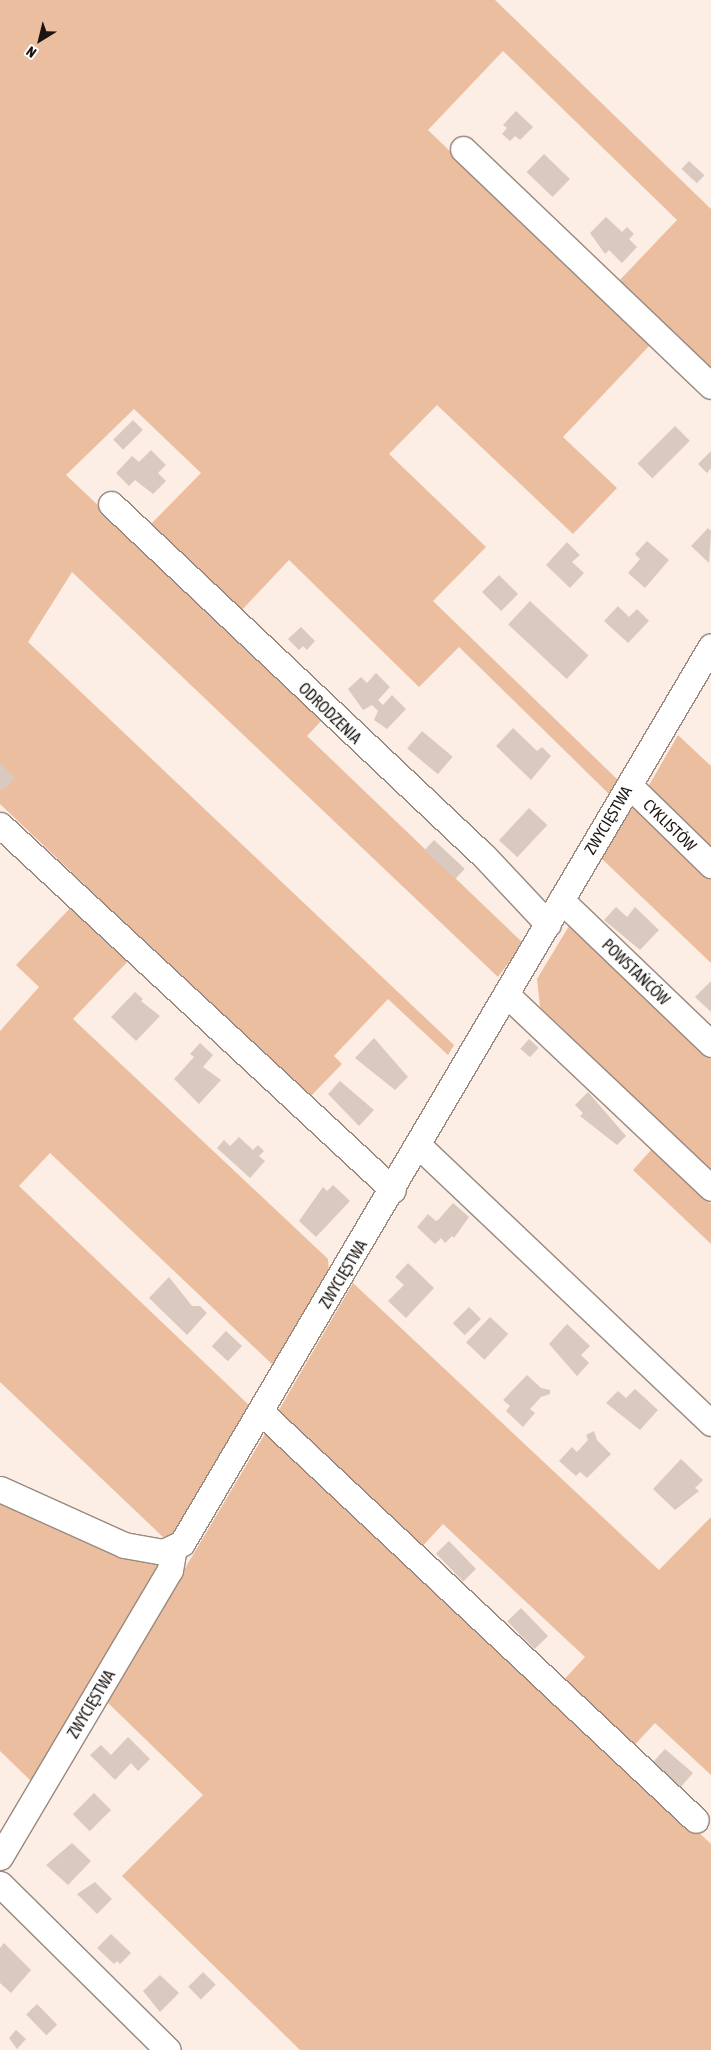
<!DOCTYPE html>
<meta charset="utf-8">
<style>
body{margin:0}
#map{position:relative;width:711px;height:2050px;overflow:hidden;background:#fceee5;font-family:"Asap Condensed",sans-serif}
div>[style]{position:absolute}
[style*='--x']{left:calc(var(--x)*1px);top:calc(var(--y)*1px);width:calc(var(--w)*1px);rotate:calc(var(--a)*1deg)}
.green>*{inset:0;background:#ecbea0}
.building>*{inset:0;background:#dac9be;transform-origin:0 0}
.roads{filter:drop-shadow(1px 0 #99897f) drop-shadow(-1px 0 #99897f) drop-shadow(0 1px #99897f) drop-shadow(0 -1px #99897f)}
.minor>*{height:25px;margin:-12.5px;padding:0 12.5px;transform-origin:12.5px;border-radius:12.5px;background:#fff}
span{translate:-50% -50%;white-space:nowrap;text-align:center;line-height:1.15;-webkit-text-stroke:4px #fefefe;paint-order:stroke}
.street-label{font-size:16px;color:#1b1411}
.north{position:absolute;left:15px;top:15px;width:50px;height:50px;-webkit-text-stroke:4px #fefefe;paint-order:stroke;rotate:216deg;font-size:14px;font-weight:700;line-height:20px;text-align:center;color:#1b1411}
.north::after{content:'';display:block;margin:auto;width:18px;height:22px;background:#1b1411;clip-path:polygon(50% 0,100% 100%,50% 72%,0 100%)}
</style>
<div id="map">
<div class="green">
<div style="clip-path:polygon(0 0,495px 0,711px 209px,711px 373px,617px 283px,677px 220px,503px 51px,428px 130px,650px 345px,563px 437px,617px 488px,573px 534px,437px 405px,389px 454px,486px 547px,433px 601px,618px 780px,610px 795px,459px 647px,419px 687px,289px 560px,241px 611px,151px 524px,201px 473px,134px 409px,66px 475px,324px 718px,307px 736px,523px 943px,498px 977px,72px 572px,28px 642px,454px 1045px,448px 1055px,388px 999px,334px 1056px,342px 1064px,309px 1098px,0 804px)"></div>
<div style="clip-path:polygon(678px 735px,711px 766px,711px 854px,645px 792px)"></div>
<div style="clip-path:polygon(636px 802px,711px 875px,711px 963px,601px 858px)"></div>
<div style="clip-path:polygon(74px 904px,131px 958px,73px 1019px,328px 1259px,329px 1274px,276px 1368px,50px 1153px,19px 1186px,251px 1407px,172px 1535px,163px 1537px,0 1382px,0 1031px,39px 987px,16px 965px)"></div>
<div style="clip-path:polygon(572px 921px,711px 1053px,711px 1171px,540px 1007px,537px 979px)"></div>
<div style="clip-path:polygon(652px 1149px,711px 1204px,711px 1244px,633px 1170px)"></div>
<div style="clip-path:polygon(353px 1283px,659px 1570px,711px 1517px,711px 1775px,655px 1723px,629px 1751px,559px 1685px,585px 1657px,443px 1524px,418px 1551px,276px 1415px)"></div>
<div style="clip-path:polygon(269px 1427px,711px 1844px,711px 2050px,300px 2050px,122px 1876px,203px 1795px,106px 1701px)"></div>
<div style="clip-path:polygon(0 1497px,160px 1565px,33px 1783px,0 1751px)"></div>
</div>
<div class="building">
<div style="clip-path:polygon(516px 111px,533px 127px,520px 140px,515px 136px,510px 141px,502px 134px,507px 128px,503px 125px)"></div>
<div style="left:544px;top:154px;width:36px;height:25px;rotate:44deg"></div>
<div style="left:689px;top:161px;width:21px;height:11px;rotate:43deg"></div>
<div style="clip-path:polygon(606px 217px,622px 232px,627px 227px,634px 234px,629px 239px,637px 247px,622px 263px,609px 250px,605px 254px,590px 233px)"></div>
<div style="left:133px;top:420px;width:14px;height:28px;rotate:45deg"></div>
<div style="left:675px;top:426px;width:21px;height:53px;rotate:45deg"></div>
<div style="clip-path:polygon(151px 450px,166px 465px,158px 473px,166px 481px,153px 494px,135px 480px,129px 486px,116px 473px,132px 456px,139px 462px)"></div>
<div style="clip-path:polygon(711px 451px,711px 468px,707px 473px,698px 464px)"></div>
<div style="clip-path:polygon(708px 528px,711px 531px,709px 563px,691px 546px)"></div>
<div style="clip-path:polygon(647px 541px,669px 560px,645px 588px,628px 573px,640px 559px,635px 554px)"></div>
<div style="clip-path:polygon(567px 542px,580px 555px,572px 562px,584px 573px,570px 588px,546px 565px)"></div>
<div style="left:499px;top:575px;width:27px;height:24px;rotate:45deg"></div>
<div style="left:530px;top:601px;width:80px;height:32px;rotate:43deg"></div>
<div style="clip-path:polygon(618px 606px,629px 617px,637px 609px,649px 621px,628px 643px,604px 621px)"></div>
<div style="clip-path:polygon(301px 627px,315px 641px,307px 650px,303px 646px,299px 650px,288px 639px)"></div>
<div style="clip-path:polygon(376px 673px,390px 687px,378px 700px,383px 705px,392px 695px,406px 709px,387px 729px,374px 720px,378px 711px,372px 705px,363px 710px,348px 689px,361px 677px,367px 683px)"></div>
<div style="clip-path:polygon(513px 728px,537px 751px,542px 747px,551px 756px,531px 780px,496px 746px)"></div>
<div style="left:422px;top:731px;width:40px;height:23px;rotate:40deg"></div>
<div style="clip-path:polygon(0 763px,15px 778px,2px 791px,0 789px)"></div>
<div style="left:529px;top:808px;width:25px;height:44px;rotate:43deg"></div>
<div style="left:434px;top:840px;width:42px;height:14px;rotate:43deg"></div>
<div style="clip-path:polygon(616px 907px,627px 917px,635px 907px,659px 930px,640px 950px,604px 920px)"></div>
<div style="clip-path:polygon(711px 981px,711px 1018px,711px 1012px,695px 997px)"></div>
<div style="clip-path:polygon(135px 992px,143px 999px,141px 1001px,160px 1016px,136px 1041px,111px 1017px)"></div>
<div style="clip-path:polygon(374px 1038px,408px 1077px,395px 1090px,355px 1058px)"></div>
<div style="left:529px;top:1039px;width:13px;height:13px;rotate:42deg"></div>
<div style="clip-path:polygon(200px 1043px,213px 1055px,203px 1067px,221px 1080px,199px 1104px,174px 1079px,194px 1057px,190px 1054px)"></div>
<div style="clip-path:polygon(340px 1081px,374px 1110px,359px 1126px,328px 1094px)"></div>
<div style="clip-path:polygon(588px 1092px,626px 1136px,617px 1145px,580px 1116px,583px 1113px,575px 1105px)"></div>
<div style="clip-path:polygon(239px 1137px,253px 1150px,258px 1145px,264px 1151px,259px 1156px,265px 1161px,250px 1178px,217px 1148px,224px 1140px,230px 1146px)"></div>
<div style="clip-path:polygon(333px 1185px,350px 1201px,316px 1237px,299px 1221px,323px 1187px,327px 1191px)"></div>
<div style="clip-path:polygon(453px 1203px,469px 1217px,454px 1238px,452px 1236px,445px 1243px,441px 1238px,435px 1244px,417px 1227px,428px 1214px,436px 1221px,439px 1219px)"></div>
<div style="clip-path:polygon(408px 1263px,434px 1288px,406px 1318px,388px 1301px,404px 1285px,395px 1277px)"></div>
<div style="clip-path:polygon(169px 1277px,192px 1306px,200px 1306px,207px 1313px,187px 1335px,149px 1298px)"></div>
<div style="left:469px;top:1307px;width:17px;height:23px;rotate:45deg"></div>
<div style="left:490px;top:1317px;width:25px;height:35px;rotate:43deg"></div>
<div style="clip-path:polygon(567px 1324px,590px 1346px,581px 1355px,589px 1363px,577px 1376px,549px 1344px)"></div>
<div style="left:226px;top:1331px;width:22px;height:21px;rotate:43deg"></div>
<div style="clip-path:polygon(527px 1375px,541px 1388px,550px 1390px,550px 1394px,541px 1397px,530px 1409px,535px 1413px,523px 1427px,506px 1411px,510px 1406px,503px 1400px)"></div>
<div style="clip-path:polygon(635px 1389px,658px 1410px,640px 1430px,606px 1403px,618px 1391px,626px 1398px)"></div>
<div style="clip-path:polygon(594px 1431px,597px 1440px,611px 1454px,587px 1478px,580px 1472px,576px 1476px,559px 1461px,572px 1447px,577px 1452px,588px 1440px,586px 1435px)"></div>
<div style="clip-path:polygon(681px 1459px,703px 1480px,695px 1488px,699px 1491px,675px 1510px,653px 1489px)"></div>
<div style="left:449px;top:1541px;width:39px;height:18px;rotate:46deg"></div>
<div style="left:521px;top:1608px;width:39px;height:19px;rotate:46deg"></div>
<div style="clip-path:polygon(128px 1737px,150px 1759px,138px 1771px,131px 1763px,115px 1780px,90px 1755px,101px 1745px,111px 1755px)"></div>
<div style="clip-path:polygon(665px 1749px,693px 1773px,679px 1789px,653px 1762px)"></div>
<div style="left:94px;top:1793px;width:24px;height:30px;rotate:45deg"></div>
<div style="clip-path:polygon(72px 1843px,91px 1861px,68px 1885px,46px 1865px)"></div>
<div style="clip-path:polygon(95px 1882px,112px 1899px,97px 1914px,77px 1894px)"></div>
<div style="clip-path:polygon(111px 1934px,131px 1953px,120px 1964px,117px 1961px,114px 1964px,97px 1948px)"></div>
<div style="clip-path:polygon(4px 1943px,31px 1970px,11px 1993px,0 1983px,0 1948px)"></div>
<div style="left:203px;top:1972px;width:18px;height:21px;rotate:45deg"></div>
<div style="clip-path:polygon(160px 1975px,179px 1993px,160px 2012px,143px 1991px)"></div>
<div style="left:37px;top:2004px;width:29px;height:15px;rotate:46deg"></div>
<div style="clip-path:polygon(16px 2030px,26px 2039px,17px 2049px,9px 2038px)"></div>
</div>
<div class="roads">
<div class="minor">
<div style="--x:463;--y:149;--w:343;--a:43.7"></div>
<div style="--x:111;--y:504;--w:514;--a:43.35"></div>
<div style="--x:485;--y:857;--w:92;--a:46.8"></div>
<div style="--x:629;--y:785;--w:115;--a:44.3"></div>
<div style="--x:0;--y:825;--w:536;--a:42.88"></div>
<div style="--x:561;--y:900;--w:208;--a:43.8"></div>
<div style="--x:506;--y:994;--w:282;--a:43.4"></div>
<div style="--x:418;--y:1145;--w:404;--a:43.5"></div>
<div style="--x:261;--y:1412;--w:596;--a:43.17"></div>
<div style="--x:0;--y:1489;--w:136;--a:24.3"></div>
<div style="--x:124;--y:1545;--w:40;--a:10"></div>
<div style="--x:163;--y:1552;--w:21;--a:-25"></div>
<div style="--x:182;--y:1543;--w:1041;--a:-59.47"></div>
<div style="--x:0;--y:1857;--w:334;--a:-59.4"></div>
<div style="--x:170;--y:1570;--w:22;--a:-80"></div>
<div style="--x:0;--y:1884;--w:236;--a:44.7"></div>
</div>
</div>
<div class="street-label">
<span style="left:330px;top:713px;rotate:44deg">ODRODZENIA</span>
<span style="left:608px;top:820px;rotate:-59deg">ZWYCIĘSTWA</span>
<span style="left:670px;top:825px;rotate:44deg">CYKLISTÓW</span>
<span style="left:636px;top:972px;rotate:44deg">POWSTAŃCÓW</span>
<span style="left:343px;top:1274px;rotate:-59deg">ZWYCIĘSTWA</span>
<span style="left:91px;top:1704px;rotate:-59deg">ZWYCIĘSTWA</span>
</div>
<div class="north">N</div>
</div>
